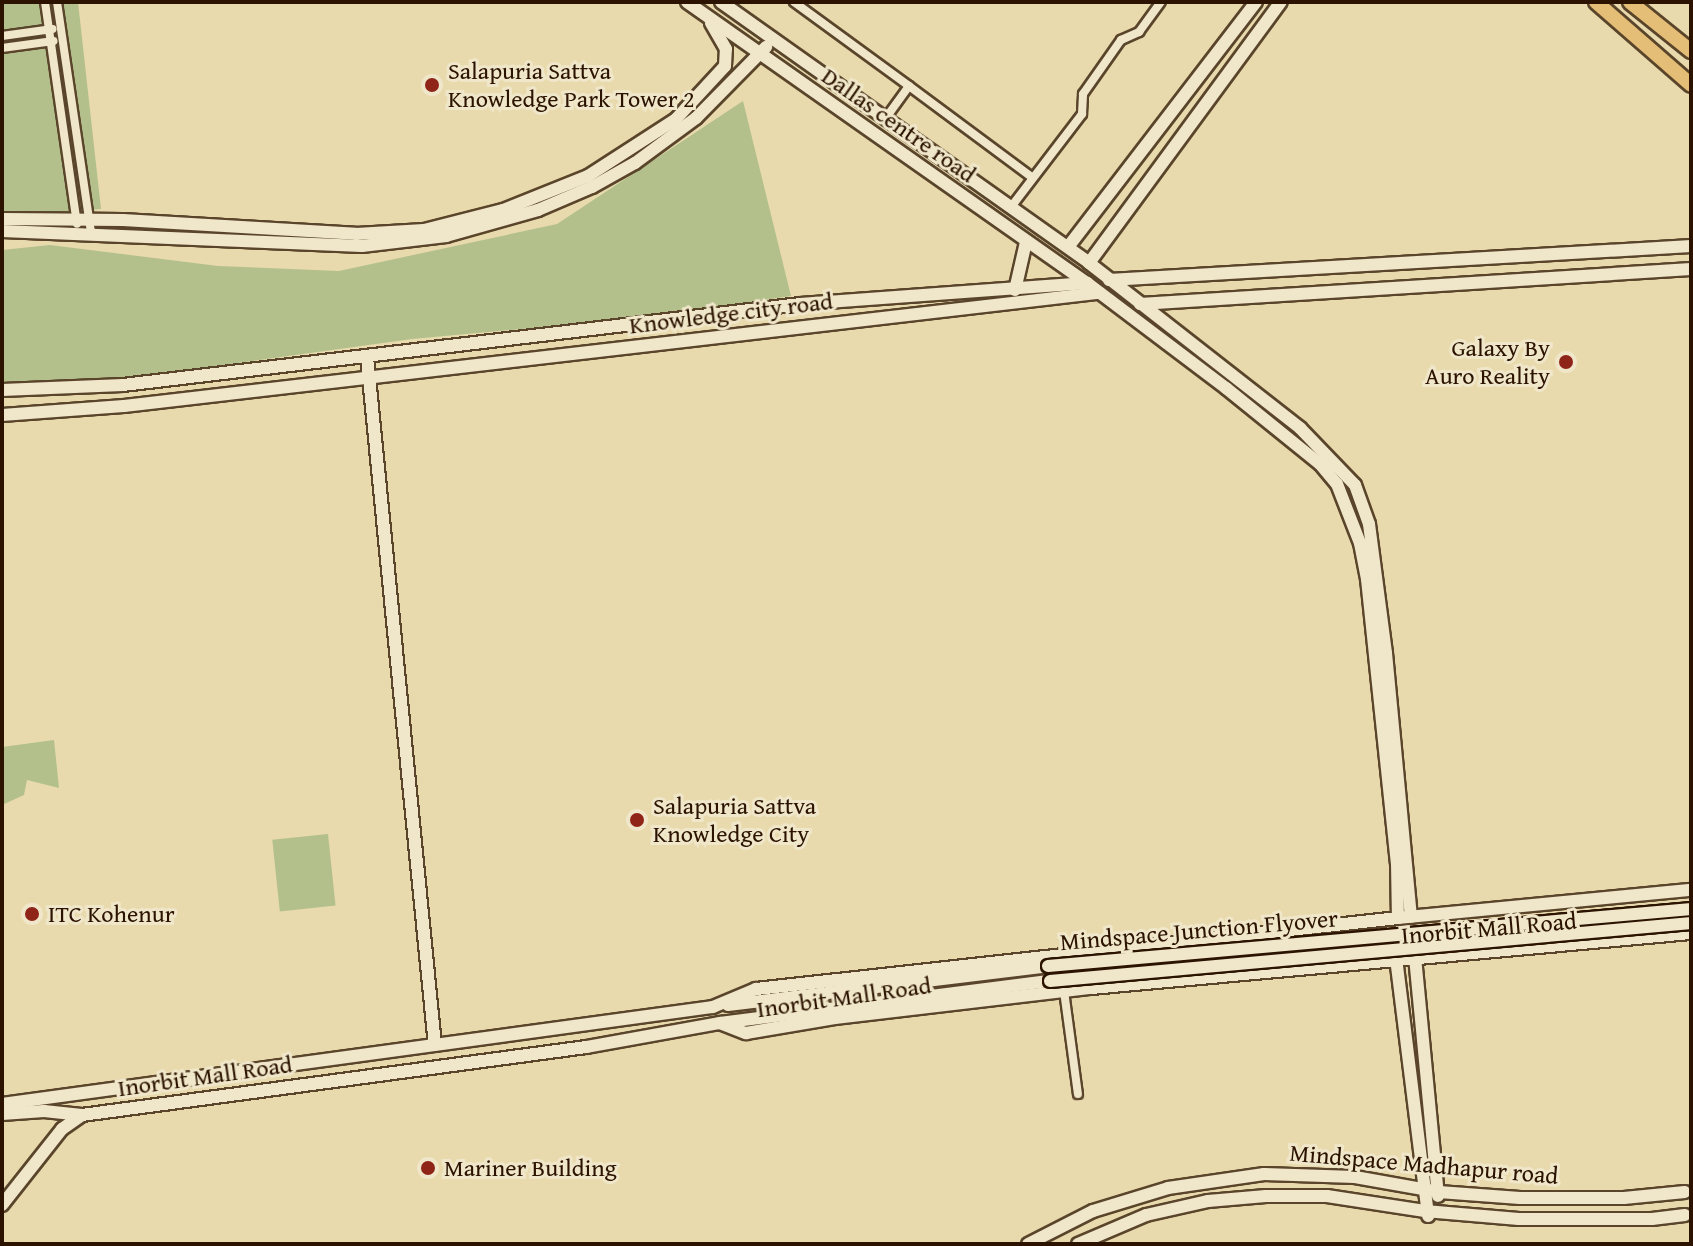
<!DOCTYPE html>
<style>
body{margin:0}
#map{position:relative;width:1693px;height:1246px;overflow:hidden;background:#e8daad;font-family:"Gentium Book Plus",serif}
div>[style]{position:absolute}
[style*='--x']{left:calc(var(--x)*1px);top:calc(var(--y)*1px);width:calc(var(--w)*1px);rotate:calc(var(--a)*1deg)}
.green>*{inset:0;background:#b3c08c;transform-origin:0 0}
.roads{filter:drop-shadow(2px 0 #5a452b) drop-shadow(-2px 0 #5a452b) drop-shadow(0 2px #5a452b) drop-shadow(0 -2px #5a452b)}
.street>*{height:8px;margin:-4px;padding:0 4px;transform-origin:4px;border-radius:4px;background:#f0e7ca}
.secondary>*{height:12px;margin:-6px;padding:0 6px;transform-origin:6px;border-radius:6px;background:#f0e7ca}
.primary>*{height:14px;margin:-7px;padding:0 7px;transform-origin:7px;border-radius:7px;background:#e4bd76}
.bridges{filter:drop-shadow(2px 0 #2b1300) drop-shadow(-2px 0 #2b1300) drop-shadow(0 2px #2b1300) drop-shadow(0 -2px #2b1300)}
.secondary-bridge>*{height:12px;margin:-6px;padding:0 6px;transform-origin:6px;border-radius:6px;background:#f0e7ca}
.dots>*{width:22px;height:22px;translate:-50% -50%;box-sizing:border-box;border:4px solid #f0e7ca;border-radius:50%}
span{translate:-50% -50%;white-space:nowrap;text-align:center;line-height:1.15;-webkit-text-stroke:6px #f0e7ca;paint-order:stroke}
.poi-label{font-size:24px;color:#2b1300}
.left{translate:0 -50%;text-align:left}
.right{translate:-100% -50%;text-align:right}
.street-label{font-size:24px;color:#2b1300}
.frame{position:absolute;inset:0;border:4px solid #2b1300;pointer-events:none}
</style>
<div id="map">
<div class="green">
<div style="clip-path:polygon(2px 2px,78px 2px,101px 209px,2px 218px)"></div>
<div style="clip-path:polygon(743px 101px,791px 296px,665px 316px,412px 339px,128px 378px,2px 382px,2px 250px,50px 245px,218px 266px,339px 271px,557px 224px)"></div>
<div style="clip-path:polygon(54px 740px,59px 788px,27px 780px,24px 795px,2px 805px,2px 747px)"></div>
<div style="left:328px;top:834px;width:72px;height:56px;rotate:84deg"></div>
</div>
<div class="roads">
<div class="street">
<div style="--x:45;--y:2;--w:224;--a:81.8"></div>
<div style="--x:57;--y:2;--w:233;--a:81.6"></div>
<div style="--x:794;--y:2;--w:142;--a:36.1"></div>
<div style="--x:909;--y:86;--w:39;--a:126"></div>
<div style="--x:2;--y:36;--w:51;--a:-7.8"></div>
<div style="--x:2;--y:48;--w:52;--a:-7.7"></div>
<div style="--x:909;--y:86;--w:154;--a:36.6"></div>
<div style="--x:1011;--y:207;--w:117;--a:-52.6"></div>
<div style="--x:1082;--y:114;--w:20;--a:-87"></div>
<div style="--x:1083;--y:94;--w:66;--a:-54.9"></div>
<div style="--x:1121;--y:40;--w:20;--a:-24"></div>
<div style="--x:1139;--y:32;--w:37;--a:-54"></div>
<div style="--x:1064;--y:991;--w:104;--a:82.3"></div>
</div>
<div class="secondary">
<div style="--x:687;--y:2;--w:489;--a:35.1"></div>
<div style="--x:1087;--y:283;--w:174;--a:37.1"></div>
<div style="--x:1226;--y:388;--w:121;--a:39"></div>
<div style="--x:1320;--y:464;--w:26;--a:50"></div>
<div style="--x:1337;--y:484;--w:63;--a:68.7"></div>
<div style="--x:1360;--y:543;--w:37;--a:79"></div>
<div style="--x:1367;--y:579;--w:286;--a:84"></div>
<div style="--x:1397;--y:863;--w:55;--a:89"></div>
<div style="--x:721;--y:2;--w:451;--a:35.3"></div>
<div style="--x:1089;--y:263;--w:268;--a:38"></div>
<div style="--x:1300;--y:428;--w:79;--a:46"></div>
<div style="--x:1355;--y:485;--w:41;--a:70.3"></div>
<div style="--x:1369;--y:524;--w:130;--a:82.5"></div>
<div style="--x:1386;--y:653;--w:265;--a:84.6"></div>
<div style="--x:2;--y:219;--w:121;--a:0.5"></div>
<div style="--x:123;--y:220;--w:233;--a:3.4"></div>
<div style="--x:356;--y:234;--w:68;--a:-3.4"></div>
<div style="--x:424;--y:230;--w:81;--a:-14.2"></div>
<div style="--x:503;--y:210;--w:92;--a:-21.8"></div>
<div style="--x:588;--y:176;--w:105;--a:-32.9"></div>
<div style="--x:676;--y:119;--w:72;--a:-47.2"></div>
<div style="--x:725;--y:66;--w:17;--a:-87"></div>
<div style="--x:726;--y:49;--w:30;--a:-120"></div>
<div style="--x:2;--y:231;--w:360;--a:2.4"></div>
<div style="--x:362;--y:246;--w:85;--a:-6.8"></div>
<div style="--x:446;--y:236;--w:96;--a:-15.8"></div>
<div style="--x:538;--y:210;--w:59;--a:-23.1"></div>
<div style="--x:592;--y:187;--w:49;--a:-29.2"></div>
<div style="--x:635;--y:163;--w:76;--a:-36.4"></div>
<div style="--x:696;--y:118;--w:100;--a:-45.4"></div>
<div style="--x:1068;--y:247;--w:309;--a:-52.5"></div>
<div style="--x:1089;--y:263;--w:324;--a:-53.7"></div>
<div style="--x:1109;--y:280;--w:583;--a:-3.34"></div>
<div style="--x:1015;--y:290;--w:49;--a:-77.1"></div>
<div style="--x:1140;--y:304;--w:552;--a:-3.63"></div>
<div style="--x:367;--y:357;--w:691;--a:84.36"></div>
<div style="--x:2;--y:390;--w:121;--a:-2.4"></div>
<div style="--x:123;--y:385;--w:682;--a:-6.82"></div>
<div style="--x:800;--y:304;--w:288;--a:-4.2"></div>
<div style="--x:2;--y:415;--w:122;--a:-4.2"></div>
<div style="--x:124;--y:406;--w:981;--a:-6.62"></div>
<div style="--x:1415;--y:957;--w:240;--a:84.5"></div>
<div style="--x:1396;--y:958;--w:260;--a:82.9"></div>
<div style="--x:728;--y:1005;--w:322;--a:-6.9"></div>
<div style="--x:722;--y:1024;--w:26;--a:21"></div>
<div style="--x:746;--y:1033;--w:90;--a:-9.6"></div>
<div style="--x:835;--y:1018;--w:258;--a:-6.7"></div>
<div style="--x:1091;--y:988;--w:603;--a:-5.24"></div>
<div style="--x:2;--y:1104;--w:718;--a:-7.77"></div>
<div style="--x:713;--y:1007;--w:47;--a:-22.7"></div>
<div style="--x:756;--y:989;--w:646;--a:-6.31"></div>
<div style="--x:1398;--y:918;--w:294;--a:-5.5"></div>
<div style="--x:2;--y:1114;--w:42;--a:-4.1"></div>
<div style="--x:44;--y:1111;--w:38;--a:6"></div>
<div style="--x:2;--y:1205;--w:97;--a:-51.7"></div>
<div style="--x:62;--y:1129;--w:24;--a:-35"></div>
<div style="--x:82;--y:1115;--w:509;--a:-7.68"></div>
<div style="--x:586;--y:1047;--w:136;--a:-10.2"></div>
<div style="--x:720;--y:1023;--w:333;--a:-7.3"></div>
<div style="--x:1028;--y:1244;--w:73;--a:-26.9"></div>
<div style="--x:1093;--y:1211;--w:78;--a:-17"></div>
<div style="--x:1168;--y:1188;--w:97;--a:-8.3"></div>
<div style="--x:1264;--y:1174;--w:91;--a:1.9"></div>
<div style="--x:1355;--y:1177;--w:85;--a:10.1"></div>
<div style="--x:1439;--y:1192;--w:81;--a:4.2"></div>
<div style="--x:1520;--y:1198;--w:104;--a:0"></div>
<div style="--x:1624;--y:1198;--w:61;--a:-5.6"></div>
<div style="--x:1078;--y:1244;--w:74;--a:-23.1"></div>
<div style="--x:1146;--y:1215;--w:64;--a:-12.7"></div>
<div style="--x:1208;--y:1201;--w:58;--a:-4.9"></div>
<div style="--x:1266;--y:1196;--w:61;--a:0"></div>
<div style="--x:1327;--y:1196;--w:99;--a:8.7"></div>
<div style="--x:1425;--y:1211;--w:94;--a:4.9"></div>
<div style="--x:1519;--y:1219;--w:133;--a:0"></div>
<div style="--x:1652;--y:1219;--w:33;--a:-7"></div>
</div>
<div class="primary">
<div style="--x:1596;--y:2;--w:126;--a:41.1"></div>
<div style="--x:1630;--y:2;--w:78;--a:38.8"></div>
</div>
</div>
<div class="bridges">
<div class="secondary-bridge">
<div style="--x:1048;--y:966;--w:646;--a:-5.07"></div>
<div style="--x:1050;--y:981;--w:644;--a:-5.17"></div>
</div>
</div>
<div class="dots">
<div style="left:432px;top:85px;background:#8f2418"></div>
<div style="left:1566px;top:362px;background:#8f2418"></div>
<div style="left:637px;top:820px;background:#8f2418"></div>
<div style="left:32px;top:914px;background:#8f2418"></div>
<div style="left:428px;top:1168px;background:#8f2418"></div>
</div>
<div class="poi-label">
<span class="left" style="left:448px;top:85px">Salapuria Sattva<br>Knowledge Park Tower 2</span>
<span class="right" style="left:1550px;top:362px">Galaxy By<br>Auro Reality</span>
<span class="left" style="left:653px;top:820px">Salapuria Sattva<br>Knowledge City</span>
<span class="left" style="left:48px;top:914px">ITC Kohenur</span>
<span class="left" style="left:444px;top:1168px">Mariner Building</span>
</div>
<div class="street-label">
<span style="left:899px;top:125px;rotate:35deg">Dallas centre road</span>
<span style="left:731px;top:313px;rotate:-7deg">Knowledge city road</span>
<span style="left:1489px;top:928px;rotate:-5deg">Inorbit Mall Road</span>
<span style="left:1199px;top:930px;rotate:-5deg">Mindspace Junction Flyover</span>
<span style="left:844px;top:997px;rotate:-8deg">Inorbit Mall Road</span>
<span style="left:205px;top:1076px;rotate:-8deg">Inorbit Mall Road</span>
<span style="left:1424px;top:1164px;rotate:5deg">Mindspace Madhapur road</span>
</div>
<div class="frame"></div>
</div>
